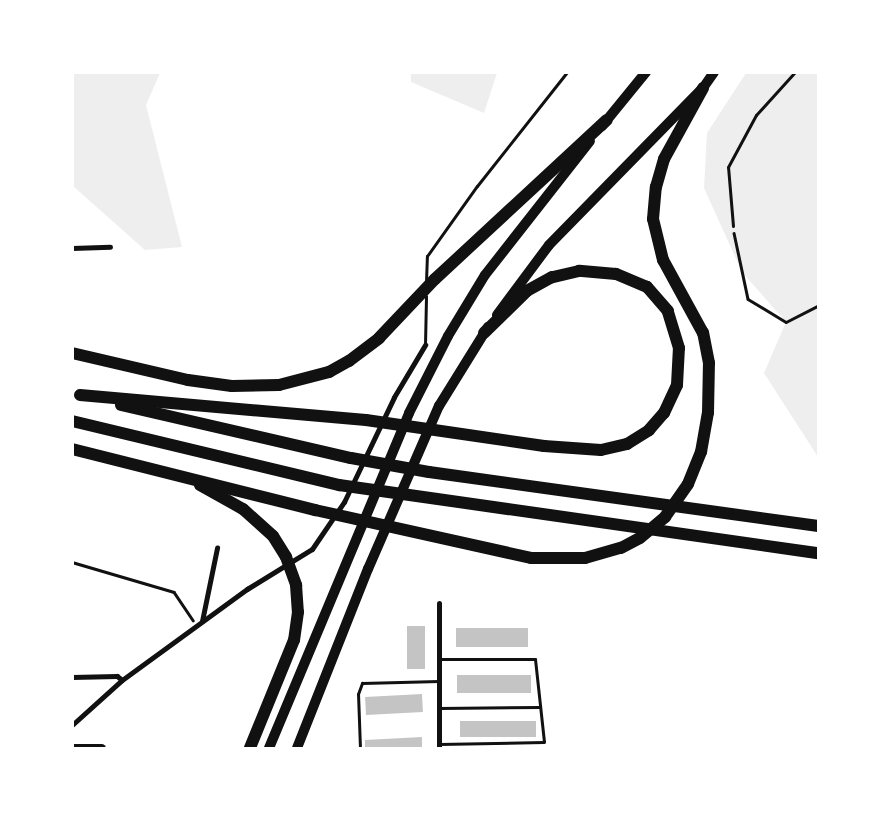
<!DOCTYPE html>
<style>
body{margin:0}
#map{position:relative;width:891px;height:821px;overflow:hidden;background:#fff;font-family:"Playfair Display",serif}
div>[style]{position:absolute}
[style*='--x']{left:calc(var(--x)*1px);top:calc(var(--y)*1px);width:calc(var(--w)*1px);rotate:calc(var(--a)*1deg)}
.green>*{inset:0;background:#eee}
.building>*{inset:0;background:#c4c4c4;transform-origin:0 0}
.path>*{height:2.5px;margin:-1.25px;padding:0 1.25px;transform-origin:1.25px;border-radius:1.25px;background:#111}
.service>*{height:3px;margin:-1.5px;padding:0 1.5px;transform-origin:1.5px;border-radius:1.5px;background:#111}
.minor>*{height:5px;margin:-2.5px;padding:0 2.5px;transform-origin:2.5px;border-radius:2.5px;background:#111}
.tertiary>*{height:9px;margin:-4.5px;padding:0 4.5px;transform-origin:4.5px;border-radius:4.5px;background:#111}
.secondary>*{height:10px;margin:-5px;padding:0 5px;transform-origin:5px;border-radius:5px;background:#111}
.motorway>*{height:12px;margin:-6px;padding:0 6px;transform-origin:6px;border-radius:6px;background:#111}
span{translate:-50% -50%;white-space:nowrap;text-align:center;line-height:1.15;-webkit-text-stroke:4.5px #fff;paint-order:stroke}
.frame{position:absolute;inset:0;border:74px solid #fff;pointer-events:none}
</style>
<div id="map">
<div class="green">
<div style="clip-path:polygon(73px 72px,160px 73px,146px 105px,182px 247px,145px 250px,73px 186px)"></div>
<div style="clip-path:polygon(411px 73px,411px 72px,497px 73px,484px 113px,411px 82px)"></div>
<div style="clip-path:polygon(746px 73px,818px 73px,818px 457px,764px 373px,786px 322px,742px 272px,704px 188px,707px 133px)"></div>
</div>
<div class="building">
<div style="left:407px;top:626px;width:18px;height:43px"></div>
<div style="left:456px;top:628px;width:72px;height:19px"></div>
<div style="left:531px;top:675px;width:18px;height:74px;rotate:90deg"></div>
<div style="left:422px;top:694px;width:18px;height:57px;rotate:87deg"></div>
<div style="left:460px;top:721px;width:76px;height:16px"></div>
<div style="clip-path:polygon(422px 737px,422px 748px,365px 748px,365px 740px)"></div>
</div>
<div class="path">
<div style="--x:734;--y:233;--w:67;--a:78"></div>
<div style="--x:748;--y:299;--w:44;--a:31.2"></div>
<div style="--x:786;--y:322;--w:36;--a:-27"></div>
<div style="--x:72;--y:562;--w:106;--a:16.4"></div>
<div style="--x:174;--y:592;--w:34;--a:56"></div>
</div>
<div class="service">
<div style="--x:733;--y:226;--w:59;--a:-94.8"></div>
<div style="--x:728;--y:167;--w:59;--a:-61.7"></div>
<div style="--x:756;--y:115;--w:58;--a:-47.8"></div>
<div style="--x:426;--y:282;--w:26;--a:-88"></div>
<div style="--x:427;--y:256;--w:86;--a:-54.5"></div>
<div style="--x:477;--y:186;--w:145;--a:-51.7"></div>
<div style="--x:425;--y:345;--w:49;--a:-88.8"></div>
<div style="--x:439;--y:659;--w:96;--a:0"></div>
<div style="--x:535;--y:659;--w:83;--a:83.8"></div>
<div style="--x:544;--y:742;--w:105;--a:178.9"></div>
<div style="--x:439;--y:708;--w:101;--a:-0.6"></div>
<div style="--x:360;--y:748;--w:54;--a:-92.1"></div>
<div style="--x:358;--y:694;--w:12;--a:-70"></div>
<div style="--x:362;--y:683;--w:77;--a:-1.5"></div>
</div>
<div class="minor">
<div style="--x:72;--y:248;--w:38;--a:-2"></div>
<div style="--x:439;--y:603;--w:145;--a:90"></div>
<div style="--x:202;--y:621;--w:75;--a:-78.4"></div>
<div style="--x:72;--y:677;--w:45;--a:-1.3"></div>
<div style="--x:117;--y:676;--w:6;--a:39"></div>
<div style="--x:72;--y:725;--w:67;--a:-42"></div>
<div style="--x:122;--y:680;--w:155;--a:-36.1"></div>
<div style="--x:247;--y:589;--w:76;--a:-31.6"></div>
<div style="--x:312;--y:549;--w:57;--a:-55.8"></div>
<div style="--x:344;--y:502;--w:116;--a:-64.5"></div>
<div style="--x:394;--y:397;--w:61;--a:-59.2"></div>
</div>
<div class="tertiary">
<div style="--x:72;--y:748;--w:29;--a:0"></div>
</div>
<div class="secondary">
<div style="--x:602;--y:126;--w:70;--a:-50.8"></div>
<div style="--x:497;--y:315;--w:87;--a:-53.4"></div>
<div style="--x:549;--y:245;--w:220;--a:-45.6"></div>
<div style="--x:703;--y:88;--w:19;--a:-55"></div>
<div style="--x:269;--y:748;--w:363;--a:-67.3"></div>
<div style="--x:409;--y:413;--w:86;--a:-63.1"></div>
<div style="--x:448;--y:336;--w:71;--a:-58.8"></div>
<div style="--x:485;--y:275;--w:170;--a:-51.9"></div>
<div style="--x:297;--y:748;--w:193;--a:-68.4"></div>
<div style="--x:368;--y:569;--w:178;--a:-66.5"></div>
<div style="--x:439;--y:406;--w:93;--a:-58.2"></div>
</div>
<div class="motorway">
<div style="--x:72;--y:353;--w:119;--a:13.1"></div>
<div style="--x:188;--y:380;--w:44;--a:7.8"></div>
<div style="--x:232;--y:386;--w:47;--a:-1.2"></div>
<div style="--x:279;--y:385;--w:52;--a:-14.6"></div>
<div style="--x:329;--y:372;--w:23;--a:-29"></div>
<div style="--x:349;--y:361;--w:38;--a:-37"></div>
<div style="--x:379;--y:338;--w:81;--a:-46.5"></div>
<div style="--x:435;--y:279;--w:234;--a:-42.8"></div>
<div style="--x:80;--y:395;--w:287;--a:5"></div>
<div style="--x:366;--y:420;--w:180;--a:8.3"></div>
<div style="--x:544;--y:446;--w:57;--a:4"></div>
<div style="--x:601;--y:450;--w:27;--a:-13"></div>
<div style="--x:627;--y:444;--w:26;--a:-32"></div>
<div style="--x:649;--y:430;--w:23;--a:-49"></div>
<div style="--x:664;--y:413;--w:31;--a:-65"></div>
<div style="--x:677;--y:385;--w:37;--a:-87"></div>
<div style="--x:679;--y:348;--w:39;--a:-107"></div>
<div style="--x:668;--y:311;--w:32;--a:-131"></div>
<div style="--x:647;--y:287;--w:34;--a:-157"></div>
<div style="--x:616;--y:274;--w:37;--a:-175"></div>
<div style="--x:579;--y:271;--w:28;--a:167"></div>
<div style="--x:552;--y:277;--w:29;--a:151"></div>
<div style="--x:527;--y:291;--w:60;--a:135.7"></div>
<div style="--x:121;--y:405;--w:236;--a:13"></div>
<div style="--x:351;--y:458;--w:79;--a:10.2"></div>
<div style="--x:429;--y:472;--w:393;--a:7.9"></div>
<div style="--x:72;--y:421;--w:275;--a:13.5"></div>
<div style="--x:339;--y:485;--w:484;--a:8.1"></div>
<div style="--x:72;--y:449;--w:251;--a:14.1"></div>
<div style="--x:315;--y:510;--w:221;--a:12.5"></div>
<div style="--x:531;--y:558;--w:54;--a:0"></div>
<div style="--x:585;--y:558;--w:37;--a:-16"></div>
<div style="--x:621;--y:548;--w:21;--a:-28"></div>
<div style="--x:640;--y:538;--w:33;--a:-40"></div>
<div style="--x:665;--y:517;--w:40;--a:-55.1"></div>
<div style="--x:688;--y:484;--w:35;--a:-68"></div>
<div style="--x:701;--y:452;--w:40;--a:-80"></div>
<div style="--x:708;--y:413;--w:50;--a:-88.9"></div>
<div style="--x:709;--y:363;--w:31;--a:-101"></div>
<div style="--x:703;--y:333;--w:83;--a:-118.7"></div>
<div style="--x:663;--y:260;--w:42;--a:-103.7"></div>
<div style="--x:653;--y:219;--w:32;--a:-85"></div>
<div style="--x:656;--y:187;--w:29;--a:-74"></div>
<div style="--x:664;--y:159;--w:81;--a:-61.2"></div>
<div style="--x:200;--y:485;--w:49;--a:29.2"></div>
<div style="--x:243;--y:509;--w:40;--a:42"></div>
<div style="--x:273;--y:536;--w:25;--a:58"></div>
<div style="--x:286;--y:557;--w:30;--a:70"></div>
<div style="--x:296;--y:585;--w:27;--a:86"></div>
<div style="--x:298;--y:612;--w:28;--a:98"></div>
<div style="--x:294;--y:640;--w:117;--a:112.2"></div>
</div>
<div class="frame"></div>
</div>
